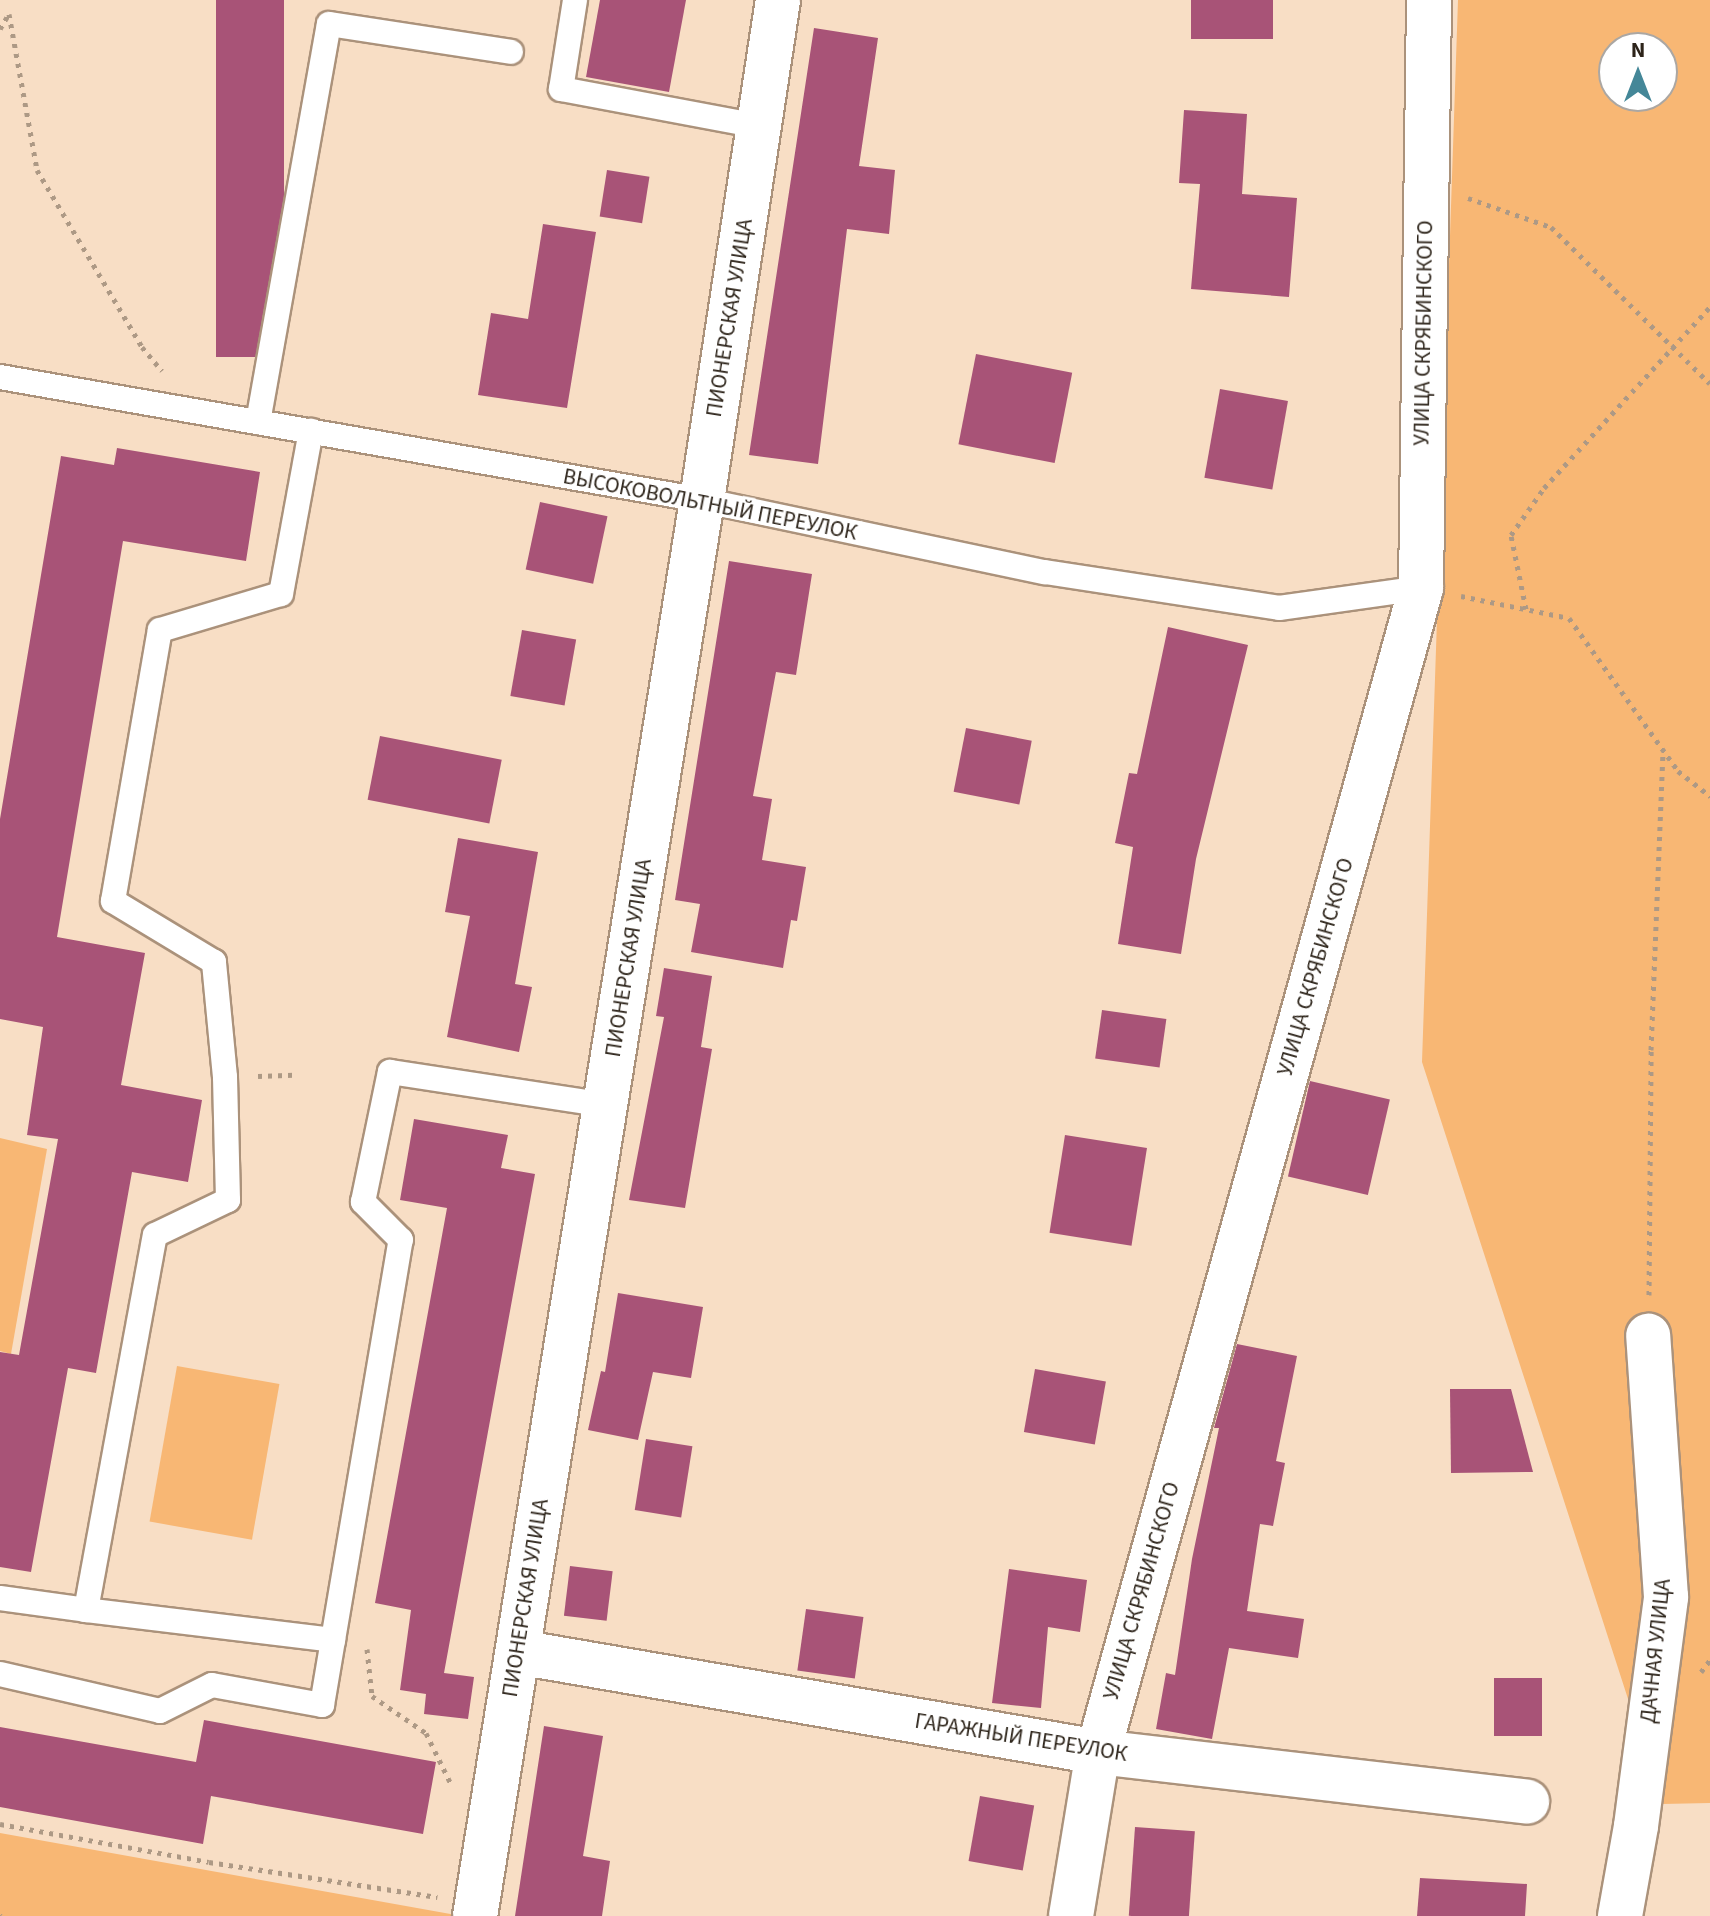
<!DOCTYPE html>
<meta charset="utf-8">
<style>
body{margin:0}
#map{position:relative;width:1710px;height:1916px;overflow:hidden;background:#f8dec5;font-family:"Source Sans 3",sans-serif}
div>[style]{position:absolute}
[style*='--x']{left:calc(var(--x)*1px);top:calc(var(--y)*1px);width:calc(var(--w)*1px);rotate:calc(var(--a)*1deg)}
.green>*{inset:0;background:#f8b774;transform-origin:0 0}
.building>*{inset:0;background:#a85377;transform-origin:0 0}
.path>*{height:5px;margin-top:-2.5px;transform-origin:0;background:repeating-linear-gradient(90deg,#ad9985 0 4px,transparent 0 10px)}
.roads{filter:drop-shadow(2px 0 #ab927b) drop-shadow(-2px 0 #ab927b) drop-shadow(0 2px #ab927b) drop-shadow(0 -2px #ab927b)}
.service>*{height:24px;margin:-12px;padding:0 12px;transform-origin:12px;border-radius:12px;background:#fff}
.minor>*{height:44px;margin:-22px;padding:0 22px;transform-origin:22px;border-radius:22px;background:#fff}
span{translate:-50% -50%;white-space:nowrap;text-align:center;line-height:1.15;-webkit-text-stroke:6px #fff;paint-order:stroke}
.street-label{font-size:22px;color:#2d241a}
.north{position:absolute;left:1598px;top:32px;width:80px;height:80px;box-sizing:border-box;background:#fff;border:2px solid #aba7a3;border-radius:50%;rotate:0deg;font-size:22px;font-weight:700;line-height:32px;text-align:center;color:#2d241a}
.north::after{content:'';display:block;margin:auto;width:28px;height:36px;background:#448798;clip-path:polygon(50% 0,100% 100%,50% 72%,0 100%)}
</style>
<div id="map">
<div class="green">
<div style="clip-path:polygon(evenodd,1458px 0,1710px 0,1710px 1803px,1662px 1804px,1422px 1062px,1458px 0,1614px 48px,1662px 48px,1662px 96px,1614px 96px,1614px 48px)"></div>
<div style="clip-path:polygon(0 1138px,47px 1149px,11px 1354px,0 1351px)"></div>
<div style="left:177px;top:1366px;width:104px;height:158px;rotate:10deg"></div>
<div style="clip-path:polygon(0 1833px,456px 1915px,456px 1916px,0 1916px)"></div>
</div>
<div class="building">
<div style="left:216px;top:0;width:68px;height:357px"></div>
<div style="clip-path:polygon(600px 0,686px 0,669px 92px,586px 77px)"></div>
<div style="left:1191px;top:0;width:82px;height:39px"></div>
<div style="clip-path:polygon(814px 28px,878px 38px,859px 166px,895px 170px,889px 234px,847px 229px,818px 464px,749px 455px)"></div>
<div style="clip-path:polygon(1184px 110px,1247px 114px,1242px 194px,1297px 198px,1289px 297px,1191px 289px,1200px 184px,1179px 183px)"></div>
<div style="left:607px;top:170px;width:43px;height:47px;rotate:9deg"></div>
<div style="clip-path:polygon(543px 224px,596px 232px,567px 408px,478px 395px,491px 313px,528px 319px)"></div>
<div style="left:976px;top:354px;width:98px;height:92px;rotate:11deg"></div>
<div style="left:1220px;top:389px;width:69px;height:90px;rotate:10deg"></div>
<div style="clip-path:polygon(117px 448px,260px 472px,246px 561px,123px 541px,57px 937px,145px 953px,121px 1085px,202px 1100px,188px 1182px,132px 1172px,96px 1373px,68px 1368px,31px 1572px,0 1567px,0 1352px,19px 1355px,58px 1139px,27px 1135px,43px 1027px,0 1019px,0 819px,61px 456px,114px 465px)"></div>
<div style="left:540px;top:502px;width:69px;height:69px;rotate:12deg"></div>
<div style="clip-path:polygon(729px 561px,812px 574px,796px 675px,776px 672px,753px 796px,772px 799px,762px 860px,806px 867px,797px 921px,791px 920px,783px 968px,691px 952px,700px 904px,675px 900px)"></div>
<div style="clip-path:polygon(1168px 627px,1248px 645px,1196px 859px,1181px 954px,1118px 944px,1133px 847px,1115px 843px,1129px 773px,1137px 774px)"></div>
<div style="left:522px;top:630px;width:55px;height:67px;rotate:10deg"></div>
<div style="left:966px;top:728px;width:67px;height:65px;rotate:11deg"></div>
<div style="left:380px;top:736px;width:124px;height:65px;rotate:11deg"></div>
<div style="clip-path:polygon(458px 838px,538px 852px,515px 984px,532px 987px,519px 1052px,447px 1037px,470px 916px,445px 912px)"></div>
<div style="clip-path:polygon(664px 968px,712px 976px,701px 1047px,712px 1049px,685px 1208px,629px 1200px,664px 1017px,656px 1016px)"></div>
<div style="left:1102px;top:1010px;width:65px;height:49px;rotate:8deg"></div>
<div style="left:1310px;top:1081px;width:82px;height:98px;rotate:13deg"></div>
<div style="clip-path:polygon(414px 1119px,508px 1135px,501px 1168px,535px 1174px,444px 1673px,474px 1677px,468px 1719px,424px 1714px,426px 1694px,400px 1690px,411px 1610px,375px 1603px,447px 1208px,400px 1200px)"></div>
<div style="left:1065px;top:1135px;width:83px;height:99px;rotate:9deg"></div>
<div style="clip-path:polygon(618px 1293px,703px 1307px,691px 1378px,653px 1372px,638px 1440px,588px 1430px,601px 1371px,605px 1372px)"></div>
<div style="clip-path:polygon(1237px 1344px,1297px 1356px,1276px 1461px,1285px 1463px,1273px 1526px,1260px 1524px,1247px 1611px,1304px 1619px,1298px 1658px,1229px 1648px,1212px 1739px,1156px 1729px,1166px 1673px,1175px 1675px,1192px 1559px,1219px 1428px,1214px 1428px)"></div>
<div style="left:1035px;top:1369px;width:72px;height:64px;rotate:10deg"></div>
<div style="clip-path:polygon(1450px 1389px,1511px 1389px,1533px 1472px,1451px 1473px)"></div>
<div style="left:646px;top:1439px;width:47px;height:72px;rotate:9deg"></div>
<div style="left:570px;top:1566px;width:43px;height:50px;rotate:7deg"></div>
<div style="clip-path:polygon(1009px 1569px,1087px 1580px,1080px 1632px,1048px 1627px,1041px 1708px,992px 1703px)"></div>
<div style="left:806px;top:1609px;width:58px;height:62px;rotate:8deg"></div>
<div style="left:1494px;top:1678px;width:48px;height:58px"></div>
<div style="clip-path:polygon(204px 1720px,436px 1762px,423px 1834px,211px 1796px,203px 1844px,0 1807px,0 1727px,196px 1762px)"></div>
<div style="clip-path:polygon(544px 1726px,603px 1736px,583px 1856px,610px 1861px,602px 1916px,515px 1916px)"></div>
<div style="left:980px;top:1796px;width:55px;height:66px;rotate:10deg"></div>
<div style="left:1135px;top:1827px;width:60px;height:89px;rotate:4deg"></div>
<div style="clip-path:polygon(1420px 1878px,1527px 1884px,1525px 1916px,1417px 1916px)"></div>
</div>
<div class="path">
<div style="--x:9;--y:14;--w:158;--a:79.8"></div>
<div style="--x:37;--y:170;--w:206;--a:59.3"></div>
<div style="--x:142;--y:347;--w:31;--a:50"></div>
<div style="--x:0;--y:29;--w:16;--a:-60"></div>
<div style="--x:1468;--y:198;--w:88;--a:19.3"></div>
<div style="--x:1551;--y:227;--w:223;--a:44.6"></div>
<div style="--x:1461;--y:596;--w:110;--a:11.5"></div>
<div style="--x:1569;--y:618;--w:188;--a:54.5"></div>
<div style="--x:1678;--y:771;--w:41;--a:38"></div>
<div style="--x:1526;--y:609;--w:76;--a:-101.5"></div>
<div style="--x:1511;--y:535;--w:57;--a:-54.9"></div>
<div style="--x:1544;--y:488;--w:246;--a:-47.5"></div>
<div style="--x:258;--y:1076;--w:36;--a:-2"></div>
<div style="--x:1649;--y:1295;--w:245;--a:-89.5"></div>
<div style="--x:1651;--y:1050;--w:299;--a:-87.7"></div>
<div style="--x:367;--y:1649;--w:47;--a:83.9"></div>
<div style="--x:372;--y:1696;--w:65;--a:34.4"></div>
<div style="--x:426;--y:1733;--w:57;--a:63.9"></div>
<div style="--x:1701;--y:1672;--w:15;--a:-53"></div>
<div style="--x:0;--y:1824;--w:212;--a:10.3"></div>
<div style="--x:209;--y:1862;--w:231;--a:8.7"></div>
<div style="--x:0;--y:1915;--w:1;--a:45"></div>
</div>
<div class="roads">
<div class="service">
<div style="--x:575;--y:0;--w:90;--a:98.9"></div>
<div style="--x:561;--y:89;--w:201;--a:10.6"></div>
<div style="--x:0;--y:377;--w:713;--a:9.94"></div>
<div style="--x:702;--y:500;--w:350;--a:11.9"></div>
<div style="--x:1045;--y:572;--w:237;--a:8.7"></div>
<div style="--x:1279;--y:608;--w:143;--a:-8"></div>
<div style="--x:258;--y:422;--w:404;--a:-79.9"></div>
<div style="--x:329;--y:24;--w:184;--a:8.7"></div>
<div style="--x:0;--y:1598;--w:87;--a:7.9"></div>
<div style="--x:86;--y:1610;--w:381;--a:-79.6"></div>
<div style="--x:155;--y:1235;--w:81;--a:-25.6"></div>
<div style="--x:228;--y:1200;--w:123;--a:-91.4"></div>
<div style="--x:225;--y:1077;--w:116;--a:-95.5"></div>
<div style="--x:214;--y:962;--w:118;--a:-148.9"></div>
<div style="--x:113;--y:901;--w:275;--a:-80.2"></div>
<div style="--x:160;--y:630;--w:126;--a:-16.6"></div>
<div style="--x:281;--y:594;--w:166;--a:-79.6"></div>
<div style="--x:86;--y:1610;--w:249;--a:6.9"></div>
<div style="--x:0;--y:1674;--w:164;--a:13"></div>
<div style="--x:160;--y:1711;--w:58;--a:-26.6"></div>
<div style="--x:212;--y:1685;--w:112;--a:10.3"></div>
<div style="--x:322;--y:1705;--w:472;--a:-80.4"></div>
<div style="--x:401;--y:1240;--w:54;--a:-135"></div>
<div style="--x:363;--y:1202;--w:133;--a:-78.3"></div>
<div style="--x:390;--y:1072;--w:219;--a:8.7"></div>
</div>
<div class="minor">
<div style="--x:518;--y:1652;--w:589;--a:9.78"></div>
<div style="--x:1098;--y:1752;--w:432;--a:6.6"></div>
<div style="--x:475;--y:1916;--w:1434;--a:-80.89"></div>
<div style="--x:702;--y:500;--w:506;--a:-81.36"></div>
<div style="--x:1071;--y:1916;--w:166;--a:-80.7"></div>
<div style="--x:1098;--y:1752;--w:1208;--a:-74.49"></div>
<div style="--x:1421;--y:588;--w:588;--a:-89.22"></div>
<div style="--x:1620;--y:1916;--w:91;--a:-79.9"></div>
<div style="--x:1636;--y:1826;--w:231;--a:-82.5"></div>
<div style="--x:1666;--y:1597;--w:262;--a:-93.9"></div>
</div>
</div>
<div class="street-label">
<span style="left:730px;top:318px;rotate:-81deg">ПИОНЕРСКАЯ УЛИЦА</span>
<span style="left:1424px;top:333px;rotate:-89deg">УЛИЦА СКРЯБИНСКОГО</span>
<span style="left:710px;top:505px;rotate:11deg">ВЫСОКОВОЛЬТНЫЙ ПЕРЕУЛОК</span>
<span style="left:629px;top:958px;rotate:-81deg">ПИОНЕРСКАЯ УЛИЦА</span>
<span style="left:1316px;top:967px;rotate:-74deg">УЛИЦА СКРЯБИНСКОГО</span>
<span style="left:1142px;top:1591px;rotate:-74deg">УЛИЦА СКРЯБИНСКОГО</span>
<span style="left:526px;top:1598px;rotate:-81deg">ПИОНЕРСКАЯ УЛИЦА</span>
<span style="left:1656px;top:1651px;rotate:-84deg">ДАЧНАЯ УЛИЦА</span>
<span style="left:1021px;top:1738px;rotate:9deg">ГАРАЖНЫЙ ПЕРЕУЛОК</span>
</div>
<div class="north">N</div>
</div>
